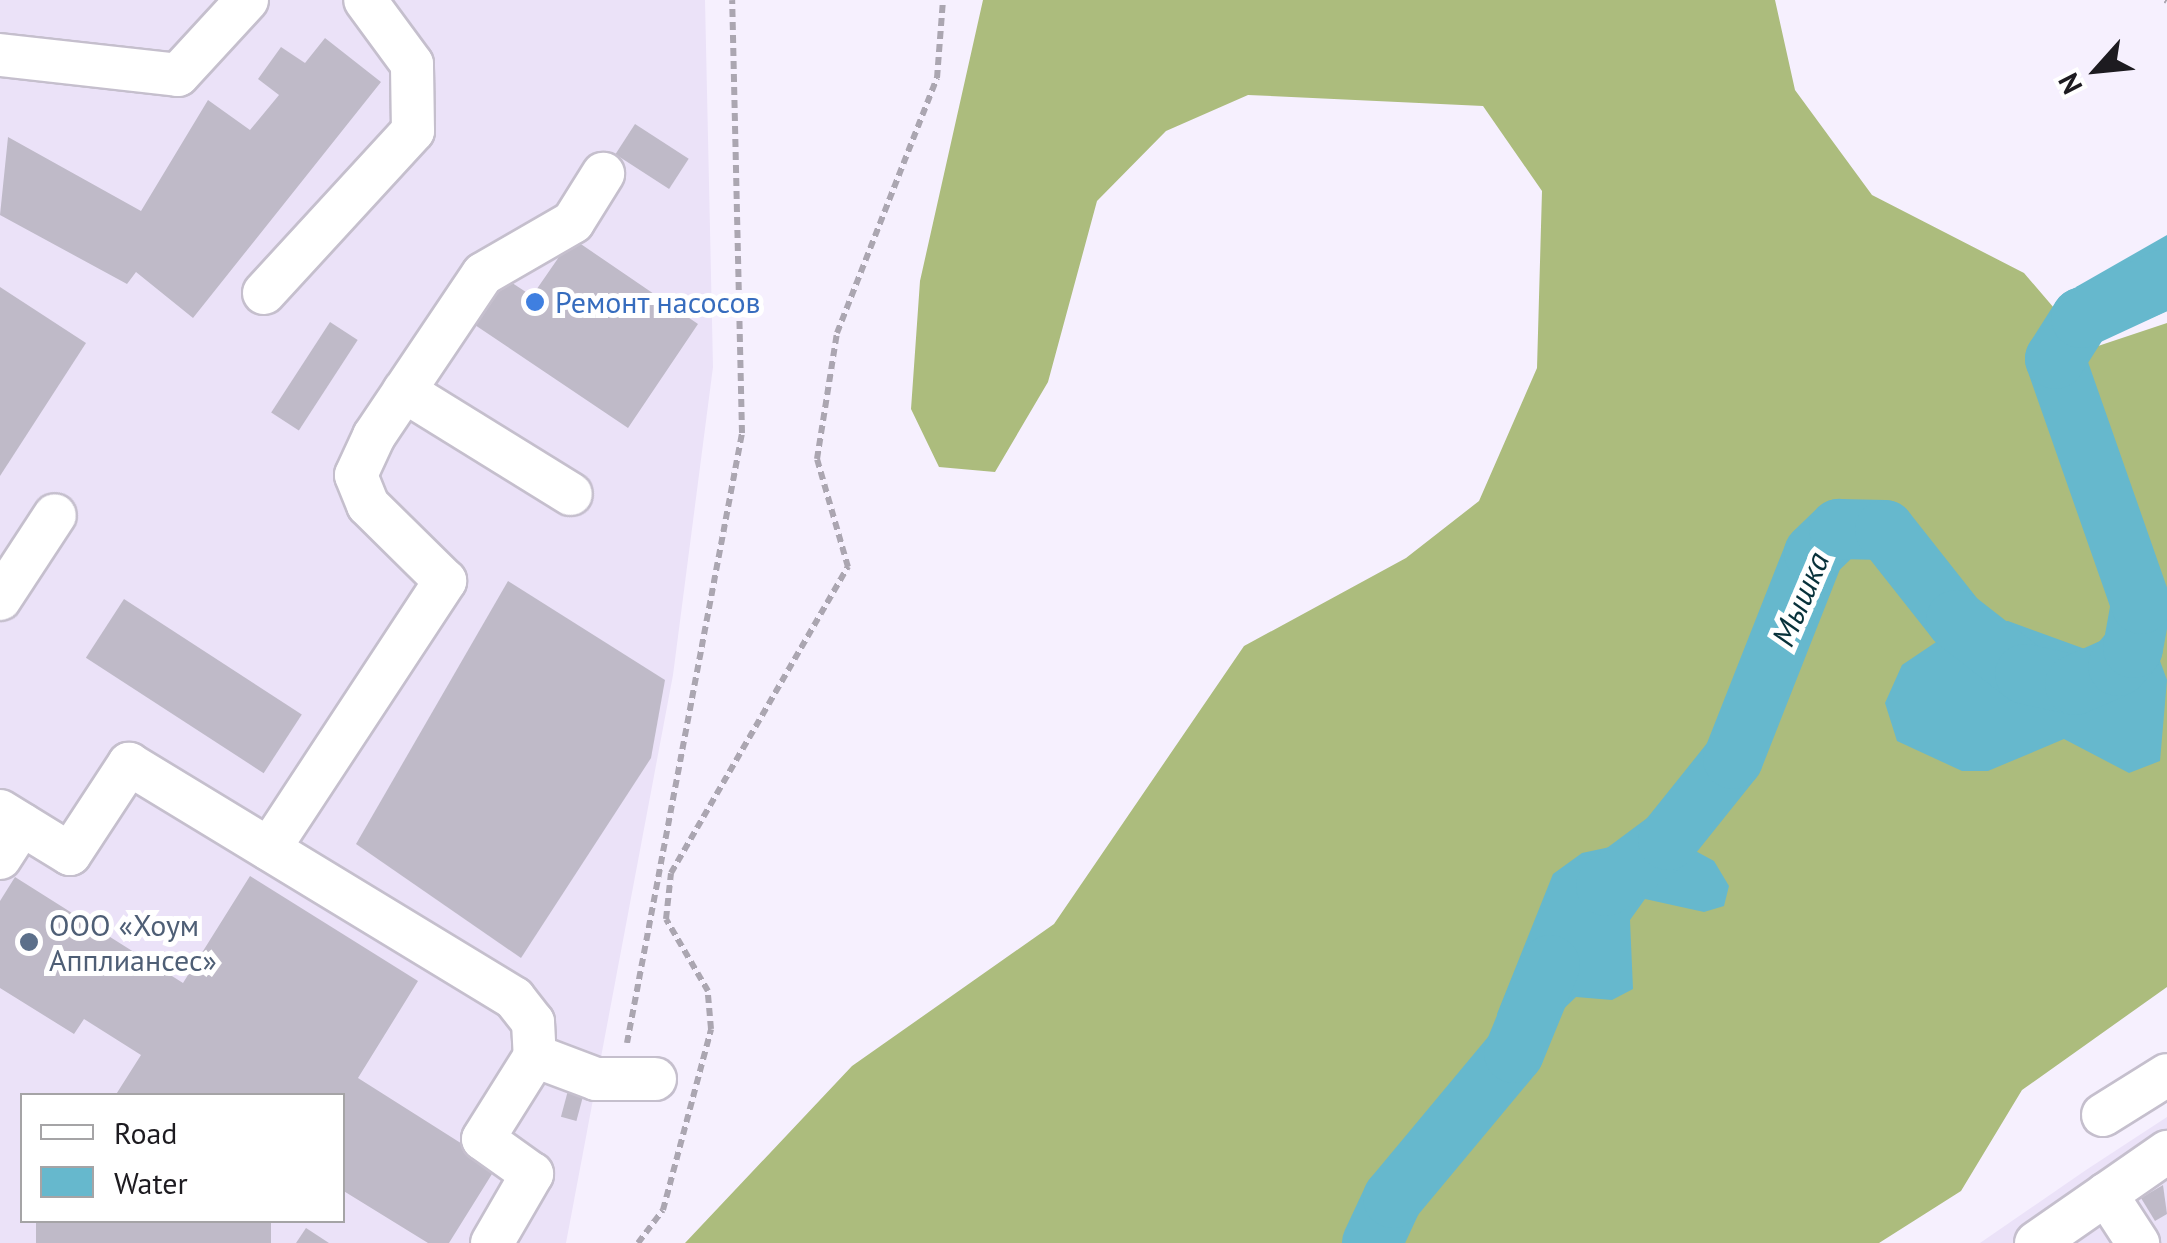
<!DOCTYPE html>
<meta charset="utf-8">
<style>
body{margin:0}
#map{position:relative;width:2167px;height:1243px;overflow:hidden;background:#f6f0fe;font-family:"PT Sans",sans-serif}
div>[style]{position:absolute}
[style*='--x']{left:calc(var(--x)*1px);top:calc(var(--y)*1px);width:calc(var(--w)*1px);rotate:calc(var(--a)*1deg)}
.built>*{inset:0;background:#ebe2f8}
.forest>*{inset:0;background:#acbc7d}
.water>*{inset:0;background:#66b8cd}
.river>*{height:60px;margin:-30px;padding:0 30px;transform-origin:30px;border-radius:30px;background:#66b8cd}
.building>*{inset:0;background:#bfbac8;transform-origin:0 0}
.path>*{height:6px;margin-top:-3px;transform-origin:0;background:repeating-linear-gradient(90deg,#aba6b1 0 8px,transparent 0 13px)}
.roads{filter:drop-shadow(2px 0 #c5bfcd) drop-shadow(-2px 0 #c5bfcd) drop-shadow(0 2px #c5bfcd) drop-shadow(0 -2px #c5bfcd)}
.minor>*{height:42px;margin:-21px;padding:0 21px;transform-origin:21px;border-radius:21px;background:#fff}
.dots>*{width:28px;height:28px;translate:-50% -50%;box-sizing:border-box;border:5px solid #fff;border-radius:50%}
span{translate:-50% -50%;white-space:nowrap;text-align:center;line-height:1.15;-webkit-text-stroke:10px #fff;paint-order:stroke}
.shop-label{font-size:30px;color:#366cbe}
.left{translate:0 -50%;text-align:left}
.service-label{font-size:30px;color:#4e5e75}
.water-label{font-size:32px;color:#07313a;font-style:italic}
.legend{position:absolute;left:20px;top:1093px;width:325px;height:130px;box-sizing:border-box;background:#fff;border:2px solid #a5a4a6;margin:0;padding:12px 18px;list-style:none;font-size:30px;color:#1d1b20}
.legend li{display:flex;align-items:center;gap:20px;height:50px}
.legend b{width:50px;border:2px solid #a5a4a6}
.north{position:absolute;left:2047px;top:20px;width:100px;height:100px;-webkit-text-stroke:8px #fff;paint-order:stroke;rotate:243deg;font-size:28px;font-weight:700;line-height:40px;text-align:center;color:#1d1b20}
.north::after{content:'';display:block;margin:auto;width:35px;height:45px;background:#1d1b20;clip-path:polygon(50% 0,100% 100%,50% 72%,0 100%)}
</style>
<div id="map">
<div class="built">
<div style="clip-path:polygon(evenodd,0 0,705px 0,713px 367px,673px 675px,566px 1243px,0 1243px,0 0,22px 1096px,342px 1096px,342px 1220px,22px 1220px,22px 1096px)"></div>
<div style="clip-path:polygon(2167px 1117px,2167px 1243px,1980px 1243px,2086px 1170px)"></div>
</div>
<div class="forest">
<div style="clip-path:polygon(983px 0,1775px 0,1795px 90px,1872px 195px,2024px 273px,2089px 349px,2167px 323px,2167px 987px,2022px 1090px,1961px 1191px,1879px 1243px,685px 1243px,852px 1066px,1054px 924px,1244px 646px,1406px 558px,1479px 501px,1537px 368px,1542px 191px,1483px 106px,1248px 95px,1166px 131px,1097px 201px,1048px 382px,995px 472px,939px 467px,911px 409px,920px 281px)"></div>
</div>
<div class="water">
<div style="clip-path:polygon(2167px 235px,2167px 311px,2119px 332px,2090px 328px,2076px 287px)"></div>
<div style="clip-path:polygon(2008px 621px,2085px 649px,2129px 626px,2149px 631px,2167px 680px,2160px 761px,2129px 773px,2064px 739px,1988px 771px,1962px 771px,1897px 741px,1885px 703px,1902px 665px,1948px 634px)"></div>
<div style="clip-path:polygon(1666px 835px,1714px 861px,1729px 886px,1724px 906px,1704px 912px,1645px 899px,1630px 920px,1633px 989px,1612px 1000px,1576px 997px,1532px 1039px,1504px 1034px,1497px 1014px,1553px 874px,1582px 853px)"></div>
</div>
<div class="river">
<div style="--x:1606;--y:886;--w:77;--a:-36.6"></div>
<div style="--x:1668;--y:840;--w:104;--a:-51.3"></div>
<div style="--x:1733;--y:759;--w:221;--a:-68.5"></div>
<div style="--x:1814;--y:553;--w:35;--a:-44"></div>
<div style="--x:1839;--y:529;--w:46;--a:1.2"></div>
<div style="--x:1885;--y:530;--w:115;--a:51.7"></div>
<div style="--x:1956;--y:620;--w:88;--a:38"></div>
<div style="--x:2025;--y:674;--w:51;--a:12.4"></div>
<div style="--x:2075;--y:685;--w:47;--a:-23.8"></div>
<div style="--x:2118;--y:666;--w:23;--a:-50"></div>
<div style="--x:2133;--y:648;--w:45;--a:-79.7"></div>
<div style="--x:2141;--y:604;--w:260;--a:-109.3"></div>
<div style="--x:2055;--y:359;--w:49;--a:-57.6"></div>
<div style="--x:2081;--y:318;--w:95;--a:-24.9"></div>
<div style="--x:1372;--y:1243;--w:50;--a:-65"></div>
<div style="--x:1393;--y:1198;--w:189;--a:-50.2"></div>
<div style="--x:1514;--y:1053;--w:95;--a:-67.8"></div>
</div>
<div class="building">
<div style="clip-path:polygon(325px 38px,381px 82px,193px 318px,136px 272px,127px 284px,0 215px,8px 137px,141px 211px,208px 100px,250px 130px,279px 95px,258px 79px,281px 47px,305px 63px)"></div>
<div style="left:635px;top:124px;width:64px;height:36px;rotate:33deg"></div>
<div style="clip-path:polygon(572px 238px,698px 324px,628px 428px,475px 325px,506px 279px,532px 296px)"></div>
<div style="clip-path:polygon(0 287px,86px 343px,0 476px)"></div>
<div style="left:330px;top:322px;width:33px;height:108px;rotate:33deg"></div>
<div style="clip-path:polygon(508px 581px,665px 680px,651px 758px,521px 958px,356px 844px)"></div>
<div style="left:124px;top:599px;width:212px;height:70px;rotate:33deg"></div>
<div style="clip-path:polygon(250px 876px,418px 981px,358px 1078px,497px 1166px,449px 1243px,428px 1243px,342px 1190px,342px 1096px,115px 1096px,141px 1055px,84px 1019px,74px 1034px,0 988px,0 901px,15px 877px,183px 983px)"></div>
<div style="left:570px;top:1083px;width:16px;height:35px;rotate:15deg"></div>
<div style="clip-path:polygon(2163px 1185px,2167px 1214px,2155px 1221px,2141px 1198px)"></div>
<div style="left:36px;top:1220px;width:235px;height:27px"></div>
<div style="clip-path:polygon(306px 1228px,329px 1243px,296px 1243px)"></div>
</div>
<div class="path">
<div style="--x:2165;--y:0;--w:2;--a:27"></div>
<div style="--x:627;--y:1043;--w:621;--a:-79.32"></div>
<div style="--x:742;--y:433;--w:433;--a:-91.3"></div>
<div style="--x:638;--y:1243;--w:41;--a:-52.9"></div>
<div style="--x:663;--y:1210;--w:187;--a:-75.1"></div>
<div style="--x:711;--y:1029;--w:38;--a:-95"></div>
<div style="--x:708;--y:991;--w:83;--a:-120.3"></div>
<div style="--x:666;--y:919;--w:46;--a:-83.8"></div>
<div style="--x:671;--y:873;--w:354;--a:-60"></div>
<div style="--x:848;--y:567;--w:112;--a:-106"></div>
<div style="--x:817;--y:459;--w:128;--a:-81"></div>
<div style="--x:837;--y:333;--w:274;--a:-68.6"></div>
<div style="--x:937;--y:78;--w:78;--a:-85.6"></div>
</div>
<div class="roads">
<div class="minor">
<div style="--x:0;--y:55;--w:179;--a:6.4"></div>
<div style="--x:178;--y:75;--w:102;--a:-47.4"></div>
<div style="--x:264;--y:293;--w:220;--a:-47.4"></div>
<div style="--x:413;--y:131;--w:67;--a:-90.9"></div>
<div style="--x:412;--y:64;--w:79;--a:-126.3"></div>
<div style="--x:404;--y:391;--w:196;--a:31.7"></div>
<div style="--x:0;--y:599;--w:100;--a:-56.8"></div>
<div style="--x:0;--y:811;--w:82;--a:31.6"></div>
<div style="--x:70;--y:854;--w:108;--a:-56.8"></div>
<div style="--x:129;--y:764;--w:451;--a:31.3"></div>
<div style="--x:514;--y:998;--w:31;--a:52"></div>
<div style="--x:533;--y:1022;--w:34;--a:87"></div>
<div style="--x:269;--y:849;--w:321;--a:-56.7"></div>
<div style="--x:445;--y:581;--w:108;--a:-135.4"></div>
<div style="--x:368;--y:505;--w:32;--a:-112"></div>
<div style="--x:356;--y:475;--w:43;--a:-65.2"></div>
<div style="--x:374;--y:436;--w:195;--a:-56.1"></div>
<div style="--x:483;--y:274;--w:104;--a:-30"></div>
<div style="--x:573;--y:222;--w:57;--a:-58"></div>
<div style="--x:0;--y:858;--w:40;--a:-57.1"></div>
<div style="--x:2103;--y:1115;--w:75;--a:-32"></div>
<div style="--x:2106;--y:1194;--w:59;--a:56.9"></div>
<div style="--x:492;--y:1243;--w:80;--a:-59.9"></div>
<div style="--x:532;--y:1174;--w:60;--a:-144.5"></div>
<div style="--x:483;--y:1139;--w:98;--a:-57.9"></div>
<div style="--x:535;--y:1056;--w:65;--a:20.7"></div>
<div style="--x:596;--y:1079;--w:59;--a:0"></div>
<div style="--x:2036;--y:1243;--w:160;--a:-34.8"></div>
</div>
</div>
<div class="dots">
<div style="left:535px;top:302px;background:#3f7fe0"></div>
<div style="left:29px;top:942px;background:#5c6f8a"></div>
</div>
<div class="shop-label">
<span class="left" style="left:555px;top:302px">Ремонт насосов</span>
</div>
<div class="service-label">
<span class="left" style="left:49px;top:942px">ООО «Хоум<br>Апплиансес»</span>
</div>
<div class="water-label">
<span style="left:1800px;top:599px;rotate:-67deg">Мышка</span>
</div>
<ul class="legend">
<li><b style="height:12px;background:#fff"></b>Road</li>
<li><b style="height:28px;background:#66b8cd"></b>Water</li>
</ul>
<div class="north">N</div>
</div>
